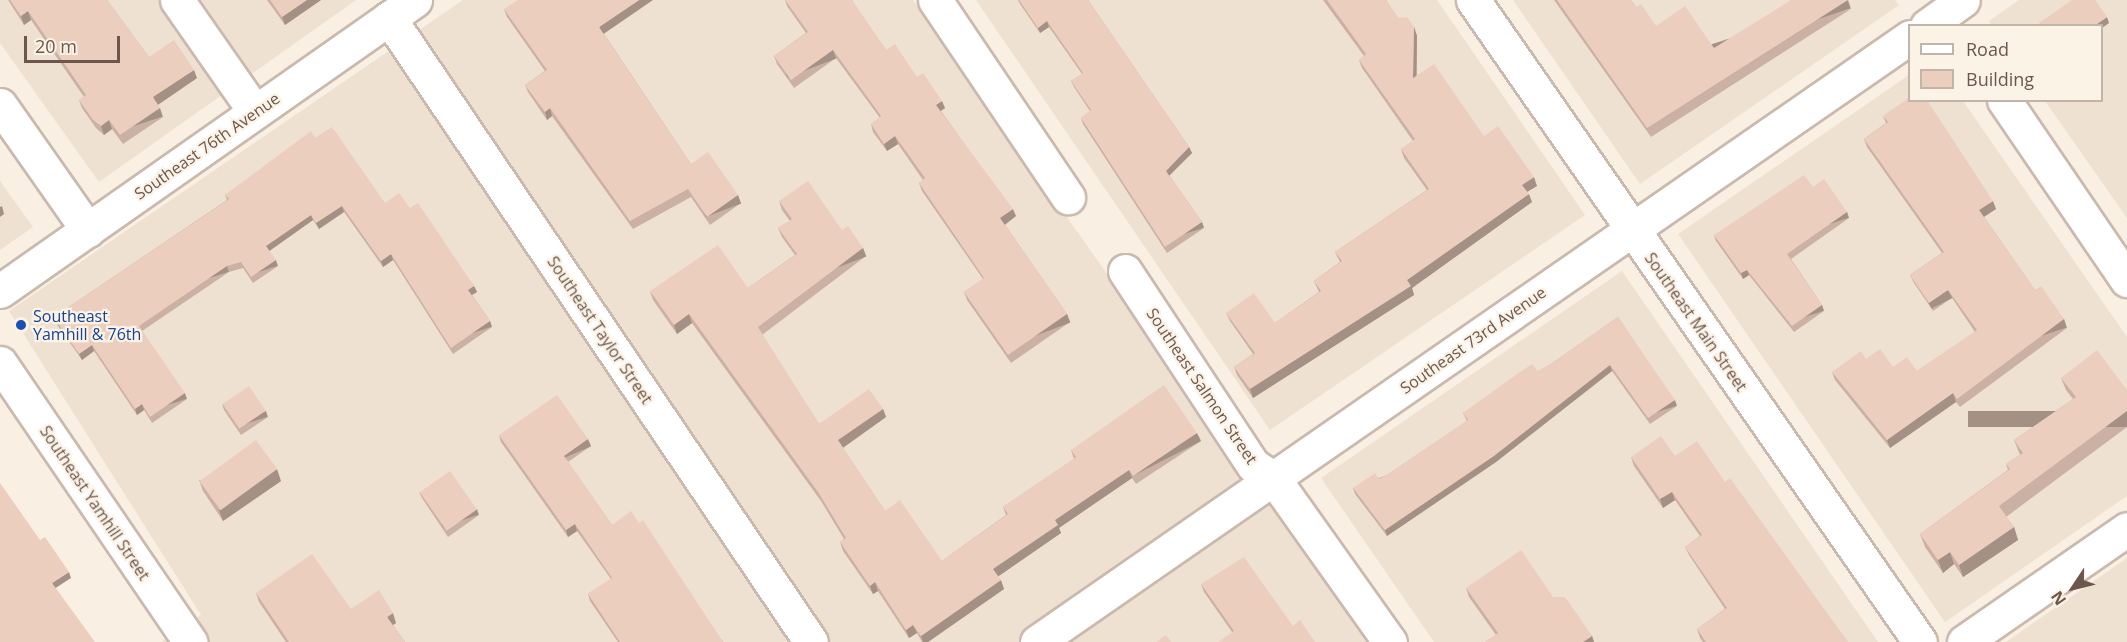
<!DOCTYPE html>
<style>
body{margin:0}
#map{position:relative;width:2127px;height:642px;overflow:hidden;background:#f9efe2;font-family:"Open Sans",sans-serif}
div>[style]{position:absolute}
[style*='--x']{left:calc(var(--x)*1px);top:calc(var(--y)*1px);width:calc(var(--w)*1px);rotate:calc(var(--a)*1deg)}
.residential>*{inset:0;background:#efe1d1}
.roads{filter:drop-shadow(2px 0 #cab9ad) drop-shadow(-2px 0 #cab9ad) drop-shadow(0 2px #cab9ad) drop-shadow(0 -2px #cab9ad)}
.minor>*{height:33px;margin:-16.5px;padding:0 16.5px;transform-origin:16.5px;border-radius:16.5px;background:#fff}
.wall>*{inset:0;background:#cab1a3}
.shaded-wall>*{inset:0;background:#a49084;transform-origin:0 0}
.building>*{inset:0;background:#ebcebd;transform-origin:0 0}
.dots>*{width:16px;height:16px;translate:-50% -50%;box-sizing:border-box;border:3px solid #fcf3e7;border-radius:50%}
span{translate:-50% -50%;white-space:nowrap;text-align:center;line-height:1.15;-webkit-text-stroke:4.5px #fcf3e7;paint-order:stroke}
.street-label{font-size:16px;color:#6d564c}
.transit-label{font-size:16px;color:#164399}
.left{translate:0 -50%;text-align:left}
.legend{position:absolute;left:1908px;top:24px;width:195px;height:78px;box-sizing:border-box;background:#fcf3e7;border:2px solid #c3b4a9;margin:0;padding:8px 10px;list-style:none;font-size:18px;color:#6d564c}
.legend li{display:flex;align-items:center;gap:12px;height:30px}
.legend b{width:30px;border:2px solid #c3b4a9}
.north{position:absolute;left:2043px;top:558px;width:60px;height:60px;-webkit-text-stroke:4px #fcf3e7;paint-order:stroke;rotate:235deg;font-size:16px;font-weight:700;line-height:24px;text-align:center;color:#6d564c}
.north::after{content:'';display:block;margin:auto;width:21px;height:27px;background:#6d564c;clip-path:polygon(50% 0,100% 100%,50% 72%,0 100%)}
.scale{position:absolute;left:24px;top:36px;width:96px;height:27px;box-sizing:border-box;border:3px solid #6d564c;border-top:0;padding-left:8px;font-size:18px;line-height:21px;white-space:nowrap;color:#6d564c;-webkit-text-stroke:4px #fcf3e7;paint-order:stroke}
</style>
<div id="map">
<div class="residential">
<div style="clip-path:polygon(0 0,356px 0,99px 182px,0 43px)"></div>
<div style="clip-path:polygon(463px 0,913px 0,1368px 642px,161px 642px,201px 615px,9px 311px)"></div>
<div style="clip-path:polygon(976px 0,1437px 0,1585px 215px,1270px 430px)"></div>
<div style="clip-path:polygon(1513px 0,1895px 0,1899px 5px,1640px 184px)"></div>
<div style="clip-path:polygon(2019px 0,2127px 0,2127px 218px,2045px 101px,2102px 100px,2102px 26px,1992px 26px,1989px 21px)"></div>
<div style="clip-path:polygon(1909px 75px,1910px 100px,1963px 101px,2127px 337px,2127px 496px,1945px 622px,1678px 234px)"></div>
<div style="clip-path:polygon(0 181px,33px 227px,0 250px)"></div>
<div style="clip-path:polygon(1622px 271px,1878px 642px,1434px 642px,1321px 478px)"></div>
<div style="clip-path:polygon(2127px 558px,2127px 642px,2006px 642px)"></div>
</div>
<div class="roads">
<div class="minor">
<div style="--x:177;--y:0;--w:136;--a:55.1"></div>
<div style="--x:935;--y:0;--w:238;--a:56"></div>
<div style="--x:1473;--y:0;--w:782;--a:55.15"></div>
<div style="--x:389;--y:18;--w:753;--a:55.93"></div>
<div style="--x:1927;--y:26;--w:44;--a:-35.8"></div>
<div style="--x:2004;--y:100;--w:218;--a:55.7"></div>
<div style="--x:0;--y:105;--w:153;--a:54.9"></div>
<div style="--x:1125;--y:271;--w:232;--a:56.6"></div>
<div style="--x:1253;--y:465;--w:25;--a:34"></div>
<div style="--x:1274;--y:479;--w:200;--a:54.6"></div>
<div style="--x:0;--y:291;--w:507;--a:-35.04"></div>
<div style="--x:0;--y:363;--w:338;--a:55.7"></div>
<div style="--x:1037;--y:642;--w:1062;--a:-34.72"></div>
<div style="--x:1964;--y:642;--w:198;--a:-34.7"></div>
</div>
</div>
<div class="wall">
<div style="clip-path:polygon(8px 0,107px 0,149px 57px,197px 78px,158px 105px,163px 117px,123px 144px,112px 129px,104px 135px,96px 128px,82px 108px,79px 100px,84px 97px,31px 20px,24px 25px)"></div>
<div style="clip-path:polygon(267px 0,321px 0,285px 25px)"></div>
<div style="clip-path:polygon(785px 0,853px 0,852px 1px,886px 50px,917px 77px,945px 108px,941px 111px,1016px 216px,1005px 225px,1067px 314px,1070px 322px,1011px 363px,967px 300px,964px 292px,983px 279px,922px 191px,919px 183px,923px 180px,898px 144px,887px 151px,873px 132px,871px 124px,880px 118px,836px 58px,794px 88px,777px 64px,774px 56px,806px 33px,787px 6px)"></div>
<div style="clip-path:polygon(1018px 0,1088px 0,1189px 147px,1192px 153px,1169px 175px,1202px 222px,1204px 228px,1167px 253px,1083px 124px,1081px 118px,1090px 111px,1074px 87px,1071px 81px,1082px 74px,1049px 27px,1040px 33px,1020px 4px)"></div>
<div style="clip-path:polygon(1323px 0,1386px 0,1398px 18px,1414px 27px,1417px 36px,1417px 76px,1537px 186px,1527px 192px,1532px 202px,1412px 288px,1414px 295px,1253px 398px,1237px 375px,1234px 367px,1253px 354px,1230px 321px,1226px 313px,1275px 323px,1319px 292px,1314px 281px,1340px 262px,1335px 252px,1427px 190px,1404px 158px,1401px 149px,1413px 141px,1362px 68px,1359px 60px,1364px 56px)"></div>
<div style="clip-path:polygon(1554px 0,1631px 0,1636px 7px,1656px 26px,1714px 48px,1851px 9px,1651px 137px)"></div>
<div style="clip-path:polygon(504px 9px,604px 34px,691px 164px,741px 203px,710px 225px,691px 197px,633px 229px,552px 116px,547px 120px,528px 92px,525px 85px,545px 71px,507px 17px)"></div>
<div style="clip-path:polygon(1883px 116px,1996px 209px,1984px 217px,2035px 290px,2064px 319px,2067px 328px,1960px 407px,1956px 402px,1890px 448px,1835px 380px,1832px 372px,1866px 359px,1893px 367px,1917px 371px,1975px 332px,1952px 298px,1933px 311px,1914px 283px,1910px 275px,1942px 253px,1867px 147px,1864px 139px,1886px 123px)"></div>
<div style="clip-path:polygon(315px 138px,385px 203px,410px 208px,474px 286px,477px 292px,472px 295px,490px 321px,492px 327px,453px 354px,393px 260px,383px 267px,344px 212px,319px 229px,313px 220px,269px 251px,278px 266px,253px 283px,243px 268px,229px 272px,142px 331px,187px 399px,152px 423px,144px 410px,137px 415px,94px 351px,82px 360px,56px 323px,54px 317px,227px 200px,225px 195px)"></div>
<div style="clip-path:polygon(1813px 187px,1847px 212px,1849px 218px,1791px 259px,1822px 305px,1824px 311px,1794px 332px,1749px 275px,1743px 279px,1716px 241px,1714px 235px)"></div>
<div style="clip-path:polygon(779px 201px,842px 230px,863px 248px,866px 256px,762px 335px,819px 424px,883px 409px,886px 417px,843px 448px,885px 511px,942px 561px,1006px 515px,1003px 507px,1074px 459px,1071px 450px,1201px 441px,1136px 484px,1132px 478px,1059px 528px,1061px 533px,998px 576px,1004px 589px,928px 642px,922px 642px,917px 633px,909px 638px,878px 591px,873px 594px,843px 551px,840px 542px,844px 539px,821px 501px,692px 323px,677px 334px,653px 300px,650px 291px,748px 288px,795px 255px,782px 237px,778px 228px,790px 221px,782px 210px)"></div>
<div style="clip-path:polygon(1618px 317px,1677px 406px,1650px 424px,1612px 371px,1496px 462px,1387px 536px,1355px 494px,1353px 488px,1387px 475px,1467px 421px,1463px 413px,1551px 364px)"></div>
<div style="clip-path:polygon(2061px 378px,2127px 390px,2127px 427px,2006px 517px,2014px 527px,2018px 540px,1963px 577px,1954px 564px,1943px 573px,1925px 547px,1920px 534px,2008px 470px,2006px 464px,2020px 455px,2014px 440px,2073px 399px,2066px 390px)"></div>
<div style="clip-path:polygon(222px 404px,268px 417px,241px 435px,224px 410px)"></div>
<div style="clip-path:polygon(499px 435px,591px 446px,568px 462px,612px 525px,639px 523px,723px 642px,618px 642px,590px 601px,588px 594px,611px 579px,577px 531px,568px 537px,501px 442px)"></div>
<div style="clip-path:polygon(1675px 456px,1725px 482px,1848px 642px,1703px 642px,1700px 638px,1697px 629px,1725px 609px,1689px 555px,1685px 547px,1700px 536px,1675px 500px,1663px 508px,1634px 466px,1631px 457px)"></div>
<div style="clip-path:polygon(199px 480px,281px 481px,223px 521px,203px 491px)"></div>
<div style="clip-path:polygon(419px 492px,479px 515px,448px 537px,422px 498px)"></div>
<div style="clip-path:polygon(1201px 584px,1293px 626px,1232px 632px,1204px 592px)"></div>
<div style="clip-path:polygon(1466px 588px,1553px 597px,1592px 636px,1594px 642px,1485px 642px,1496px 635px,1469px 597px)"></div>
<div style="clip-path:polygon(256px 593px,351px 609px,396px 623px,393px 625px,405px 642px,286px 642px,259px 602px)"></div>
</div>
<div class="shaded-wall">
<div style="clip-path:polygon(307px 0,321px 0,285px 25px,282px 17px)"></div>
<div style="clip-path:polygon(639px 0,653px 0,602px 35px,599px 27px)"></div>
<div style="left:1848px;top:0;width:9px;height:238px;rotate:72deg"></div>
<div style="clip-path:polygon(28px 11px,31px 20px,24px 25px,21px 16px)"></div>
<div style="clip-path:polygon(2107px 17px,2109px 23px,2102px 28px,2102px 26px,2094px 26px)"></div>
<div style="clip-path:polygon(1047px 21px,1049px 27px,1040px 33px,1038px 28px)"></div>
<div style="clip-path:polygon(1414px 27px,1417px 36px,1416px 86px,1413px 78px)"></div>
<div style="left:833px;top:50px;width:9px;height:52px;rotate:69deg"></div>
<div style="clip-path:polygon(194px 70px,197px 78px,156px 106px,153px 97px)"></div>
<div style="clip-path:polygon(942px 101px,945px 108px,939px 112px,936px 105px)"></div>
<div style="left:160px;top:108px;width:9px;height:48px;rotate:72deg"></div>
<div style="clip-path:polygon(550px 108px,552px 116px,547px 120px,545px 112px)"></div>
<div style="clip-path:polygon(109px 120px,112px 129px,104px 135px,101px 126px)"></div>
<div style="clip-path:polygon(895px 136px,898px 144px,887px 151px,884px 144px)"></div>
<div style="clip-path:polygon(1189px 147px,1192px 153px,1168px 177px,1166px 171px)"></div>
<div style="clip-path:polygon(1534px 177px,1537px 186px,1525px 193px,1522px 185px)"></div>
<div style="clip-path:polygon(1529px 194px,1532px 202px,1412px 288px,1414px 295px,1253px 398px,1250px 389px,1407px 280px)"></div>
<div style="left:738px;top:195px;width:9px;height:38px;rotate:69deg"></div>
<div style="clip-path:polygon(1993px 201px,1996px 209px,1982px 218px,1979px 210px)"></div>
<div style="clip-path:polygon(2px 206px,4px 214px,0 217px,0 207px)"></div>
<div style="clip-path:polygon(342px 206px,344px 212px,319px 229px,316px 223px)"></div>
<div style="clip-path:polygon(1013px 209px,1016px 216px,1003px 226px,1000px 218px)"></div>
<div style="left:1847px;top:212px;width:6px;height:73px;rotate:72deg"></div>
<div style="clip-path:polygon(311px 215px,313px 220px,268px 252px,266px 246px)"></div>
<div style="left:1202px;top:222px;width:6px;height:45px;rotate:72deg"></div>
<div style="left:863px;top:248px;width:9px;height:131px;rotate:69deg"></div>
<div style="clip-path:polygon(391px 254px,393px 260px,383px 267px,381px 261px)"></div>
<div style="left:276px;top:260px;width:6px;height:30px;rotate:72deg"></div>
<div style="left:227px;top:266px;width:6px;height:107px;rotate:72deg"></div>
<div style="clip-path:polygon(1747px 270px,1749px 275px,1743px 279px,1741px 273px)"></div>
<div style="clip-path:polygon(474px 286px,477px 292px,470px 296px,468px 290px)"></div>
<div style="left:1948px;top:290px;width:9px;height:23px;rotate:63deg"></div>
<div style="left:1822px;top:305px;width:6px;height:37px;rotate:72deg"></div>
<div style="clip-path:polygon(689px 314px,692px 323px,677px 334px,674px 325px)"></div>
<div style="left:1067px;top:314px;width:9px;height:72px;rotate:69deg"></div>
<div style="left:2064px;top:319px;width:9px;height:134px;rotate:72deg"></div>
<div style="left:490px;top:321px;width:6px;height:47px;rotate:72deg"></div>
<div style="clip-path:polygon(92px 345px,94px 351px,82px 360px,79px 354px)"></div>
<div style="clip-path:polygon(1610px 365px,1612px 371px,1496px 462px,1387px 536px,1385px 530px)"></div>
<div style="left:185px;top:393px;width:6px;height:42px;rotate:72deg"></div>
<div style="clip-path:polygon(1953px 393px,1956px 402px,1890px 448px,1887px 440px)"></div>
<div style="left:1675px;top:400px;width:6px;height:32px;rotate:72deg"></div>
<div style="clip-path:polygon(142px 404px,144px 410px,137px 415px,135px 409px)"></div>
<div style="clip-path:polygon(883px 409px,886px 417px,841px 449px,838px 440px)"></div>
<div style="left:266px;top:411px;width:6px;height:32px;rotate:72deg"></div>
<div style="left:2127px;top:411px;width:16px;height:159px;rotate:90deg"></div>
<div style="left:1197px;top:433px;width:9px;height:77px;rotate:63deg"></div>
<div style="left:588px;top:439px;width:8px;height:29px;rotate:67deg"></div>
<div style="clip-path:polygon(277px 469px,281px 481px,223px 521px,219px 510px)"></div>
<div style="clip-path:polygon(1129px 470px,1132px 478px,1059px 528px,1061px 533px,996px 578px,993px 569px,1055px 520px)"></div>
<div style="clip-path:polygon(1672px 492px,1675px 500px,1663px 508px,1660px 499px)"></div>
<div style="left:477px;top:509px;width:6px;height:38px;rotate:72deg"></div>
<div style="clip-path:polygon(575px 524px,577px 531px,568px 537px,566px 530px)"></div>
<div style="clip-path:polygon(2014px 527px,2018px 540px,1963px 577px,1959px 565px)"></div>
<div style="clip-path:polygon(1950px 552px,1954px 564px,1943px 573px,1938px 560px)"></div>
<div style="clip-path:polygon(69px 572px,71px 578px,54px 589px,52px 583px)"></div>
<div style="clip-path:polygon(1001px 580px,1004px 589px,928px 642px,923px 642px,921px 636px)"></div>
<div style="clip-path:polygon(875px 582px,878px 591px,873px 594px,870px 586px)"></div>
<div style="clip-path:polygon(393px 613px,396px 623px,391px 626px,387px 617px)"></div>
<div style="clip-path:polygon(913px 625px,917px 633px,909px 638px,906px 630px)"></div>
<div style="clip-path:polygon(1592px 636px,1594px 642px,1583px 642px)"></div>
</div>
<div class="building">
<div style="clip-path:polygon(10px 0,107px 0,149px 57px,174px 40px,194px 70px,153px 97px,160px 108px,120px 135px,109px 120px,101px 126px,93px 120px,79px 100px,86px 95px,28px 11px,21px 16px)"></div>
<div style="clip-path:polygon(270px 0,307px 0,282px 17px)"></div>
<div style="clip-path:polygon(518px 0,639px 0,599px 27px,691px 164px,708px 152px,738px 195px,707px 217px,688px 189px,630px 221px,550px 108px,545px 112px,525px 85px,547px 70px,504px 9px)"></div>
<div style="clip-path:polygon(785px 0,852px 0,886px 50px,895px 44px,917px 77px,923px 73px,942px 101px,936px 105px,1013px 209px,1000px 218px,1067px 314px,1008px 355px,964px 292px,984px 278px,919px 183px,925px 178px,895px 136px,884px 144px,871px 124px,881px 116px,833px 50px,791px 80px,774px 56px,808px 32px)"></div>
<div style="clip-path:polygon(1019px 0,1088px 0,1189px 147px,1166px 171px,1202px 222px,1165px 247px,1081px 118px,1091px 110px,1071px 81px,1083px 73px,1047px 21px,1038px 28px)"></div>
<div style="clip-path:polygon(1327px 0,1386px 0,1398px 18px,1407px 17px,1414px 27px,1413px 78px,1434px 64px,1484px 136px,1498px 126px,1534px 177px,1522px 185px,1529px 194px,1407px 280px,1411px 286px,1250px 389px,1234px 367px,1255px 353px,1226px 313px,1254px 293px,1275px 323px,1321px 291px,1314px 281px,1342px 261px,1335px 252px,1429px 189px,1401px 149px,1415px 139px,1359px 60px,1366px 54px)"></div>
<div style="clip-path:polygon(1557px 0,1631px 0,1636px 7px,1641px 4px,1656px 26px,1685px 6px,1714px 48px,1791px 0,1848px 0,1647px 128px)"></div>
<div style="clip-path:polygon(2072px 0,2095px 0,2107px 17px,2094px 26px,2041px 26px,2039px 23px)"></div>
<div style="clip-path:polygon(1910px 97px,1910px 100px,1927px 100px,1993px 201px,1979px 210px,2035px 290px,2041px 286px,2064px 319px,1957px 399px,1953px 393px,1887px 440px,1832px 372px,1861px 351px,1866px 359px,1880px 349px,1893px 367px,1907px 357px,1917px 371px,1977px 330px,1948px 290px,1929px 303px,1910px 275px,1944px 252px,1864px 139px,1888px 122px,1883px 116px)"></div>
<div style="clip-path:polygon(332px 127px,385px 203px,399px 193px,410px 208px,418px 203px,474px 286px,468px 290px,490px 321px,451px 348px,391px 254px,381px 261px,342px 206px,316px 223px,311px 215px,266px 246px,276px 260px,251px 277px,241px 262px,227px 266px,139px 326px,185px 393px,150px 417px,142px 404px,135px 409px,92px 345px,79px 354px,54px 317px,229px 199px,225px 195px,311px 131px,315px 138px)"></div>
<div style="clip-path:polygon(1804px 175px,1813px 187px,1824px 179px,1847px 212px,1787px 254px,1822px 305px,1792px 326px,1747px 270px,1741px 273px,1714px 235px)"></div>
<div style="clip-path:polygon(808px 181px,842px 230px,848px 226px,863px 248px,758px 327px,819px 424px,869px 389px,883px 409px,838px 440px,885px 511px,900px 500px,942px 561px,1008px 514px,1003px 507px,1076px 457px,1071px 450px,1164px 385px,1197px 433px,1133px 476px,1129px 470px,1055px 520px,1058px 525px,993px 569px,1001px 580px,921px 636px,913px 625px,906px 630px,875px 582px,870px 586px,840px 542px,846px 538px,818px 492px,689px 314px,674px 325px,650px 291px,718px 245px,748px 288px,797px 254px,778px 228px,792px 219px,779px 201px)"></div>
<div style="clip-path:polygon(1618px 317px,1675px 400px,1648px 418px,1610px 365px,1494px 456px,1385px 530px,1353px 488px,1375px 473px,1379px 479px,1387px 475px,1468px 420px,1463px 413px,1510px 379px,1532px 364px,1538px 371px,1551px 364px)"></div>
<div style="clip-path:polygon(2097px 350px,2127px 390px,2127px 411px,1999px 506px,2014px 527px,1959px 565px,1950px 552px,1938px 560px,1920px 534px,2010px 469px,2006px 464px,2023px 453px,2014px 440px,2076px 397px,2061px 378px)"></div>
<div style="left:249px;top:386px;width:30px;height:32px;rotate:56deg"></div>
<div style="clip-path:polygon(557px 395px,588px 439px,564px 456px,612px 525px,631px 511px,639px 523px,643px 520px,723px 642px,620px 642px,588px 594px,612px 578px,575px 524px,566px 530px,499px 435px)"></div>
<div style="clip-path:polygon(1661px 436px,1675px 456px,1697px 441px,1725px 482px,1730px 478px,1848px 642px,1706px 642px,1697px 629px,1727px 608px,1685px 547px,1702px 535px,1672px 492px,1660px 499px,1631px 457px)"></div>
<div style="left:256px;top:440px;width:36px;height:70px;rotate:54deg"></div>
<div style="left:450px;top:471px;width:47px;height:37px;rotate:55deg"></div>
<div style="clip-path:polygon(0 483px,40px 540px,45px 537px,69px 572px,52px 583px,95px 642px,0 642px)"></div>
<div style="clip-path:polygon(1521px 550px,1553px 597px,1565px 597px,1592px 636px,1583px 642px,1485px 642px,1498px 633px,1466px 588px)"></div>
<div style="clip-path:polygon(312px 554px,351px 609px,379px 590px,393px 613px,387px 617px,405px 642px,289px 642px,256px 593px)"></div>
<div style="clip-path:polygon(1244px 557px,1293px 626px,1300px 620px,1315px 642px,1218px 642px,1234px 631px,1201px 584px)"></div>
<div style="clip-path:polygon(1166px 635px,1171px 642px,1156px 642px)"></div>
</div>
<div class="dots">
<div style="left:21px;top:325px;background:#1a4fb4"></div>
</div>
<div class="street-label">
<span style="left:207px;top:146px;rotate:-35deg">Southeast 76th Avenue</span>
<span style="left:1696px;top:322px;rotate:55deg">Southeast Main Street</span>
<span style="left:600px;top:330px;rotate:56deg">Southeast Taylor Street</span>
<span style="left:1473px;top:340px;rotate:-35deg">Southeast 73rd Avenue</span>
<span style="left:1202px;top:386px;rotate:56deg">Southeast Salmon Street</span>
<span style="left:95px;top:503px;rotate:56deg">Southeast Yamhill Street</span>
</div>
<div class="transit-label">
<span class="left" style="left:33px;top:325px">Southeast<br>Yamhill &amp; 76th</span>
</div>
<ul class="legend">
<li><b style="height:8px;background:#fff"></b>Road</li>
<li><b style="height:16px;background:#ebcebd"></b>Building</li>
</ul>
<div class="north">N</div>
<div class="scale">20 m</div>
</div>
